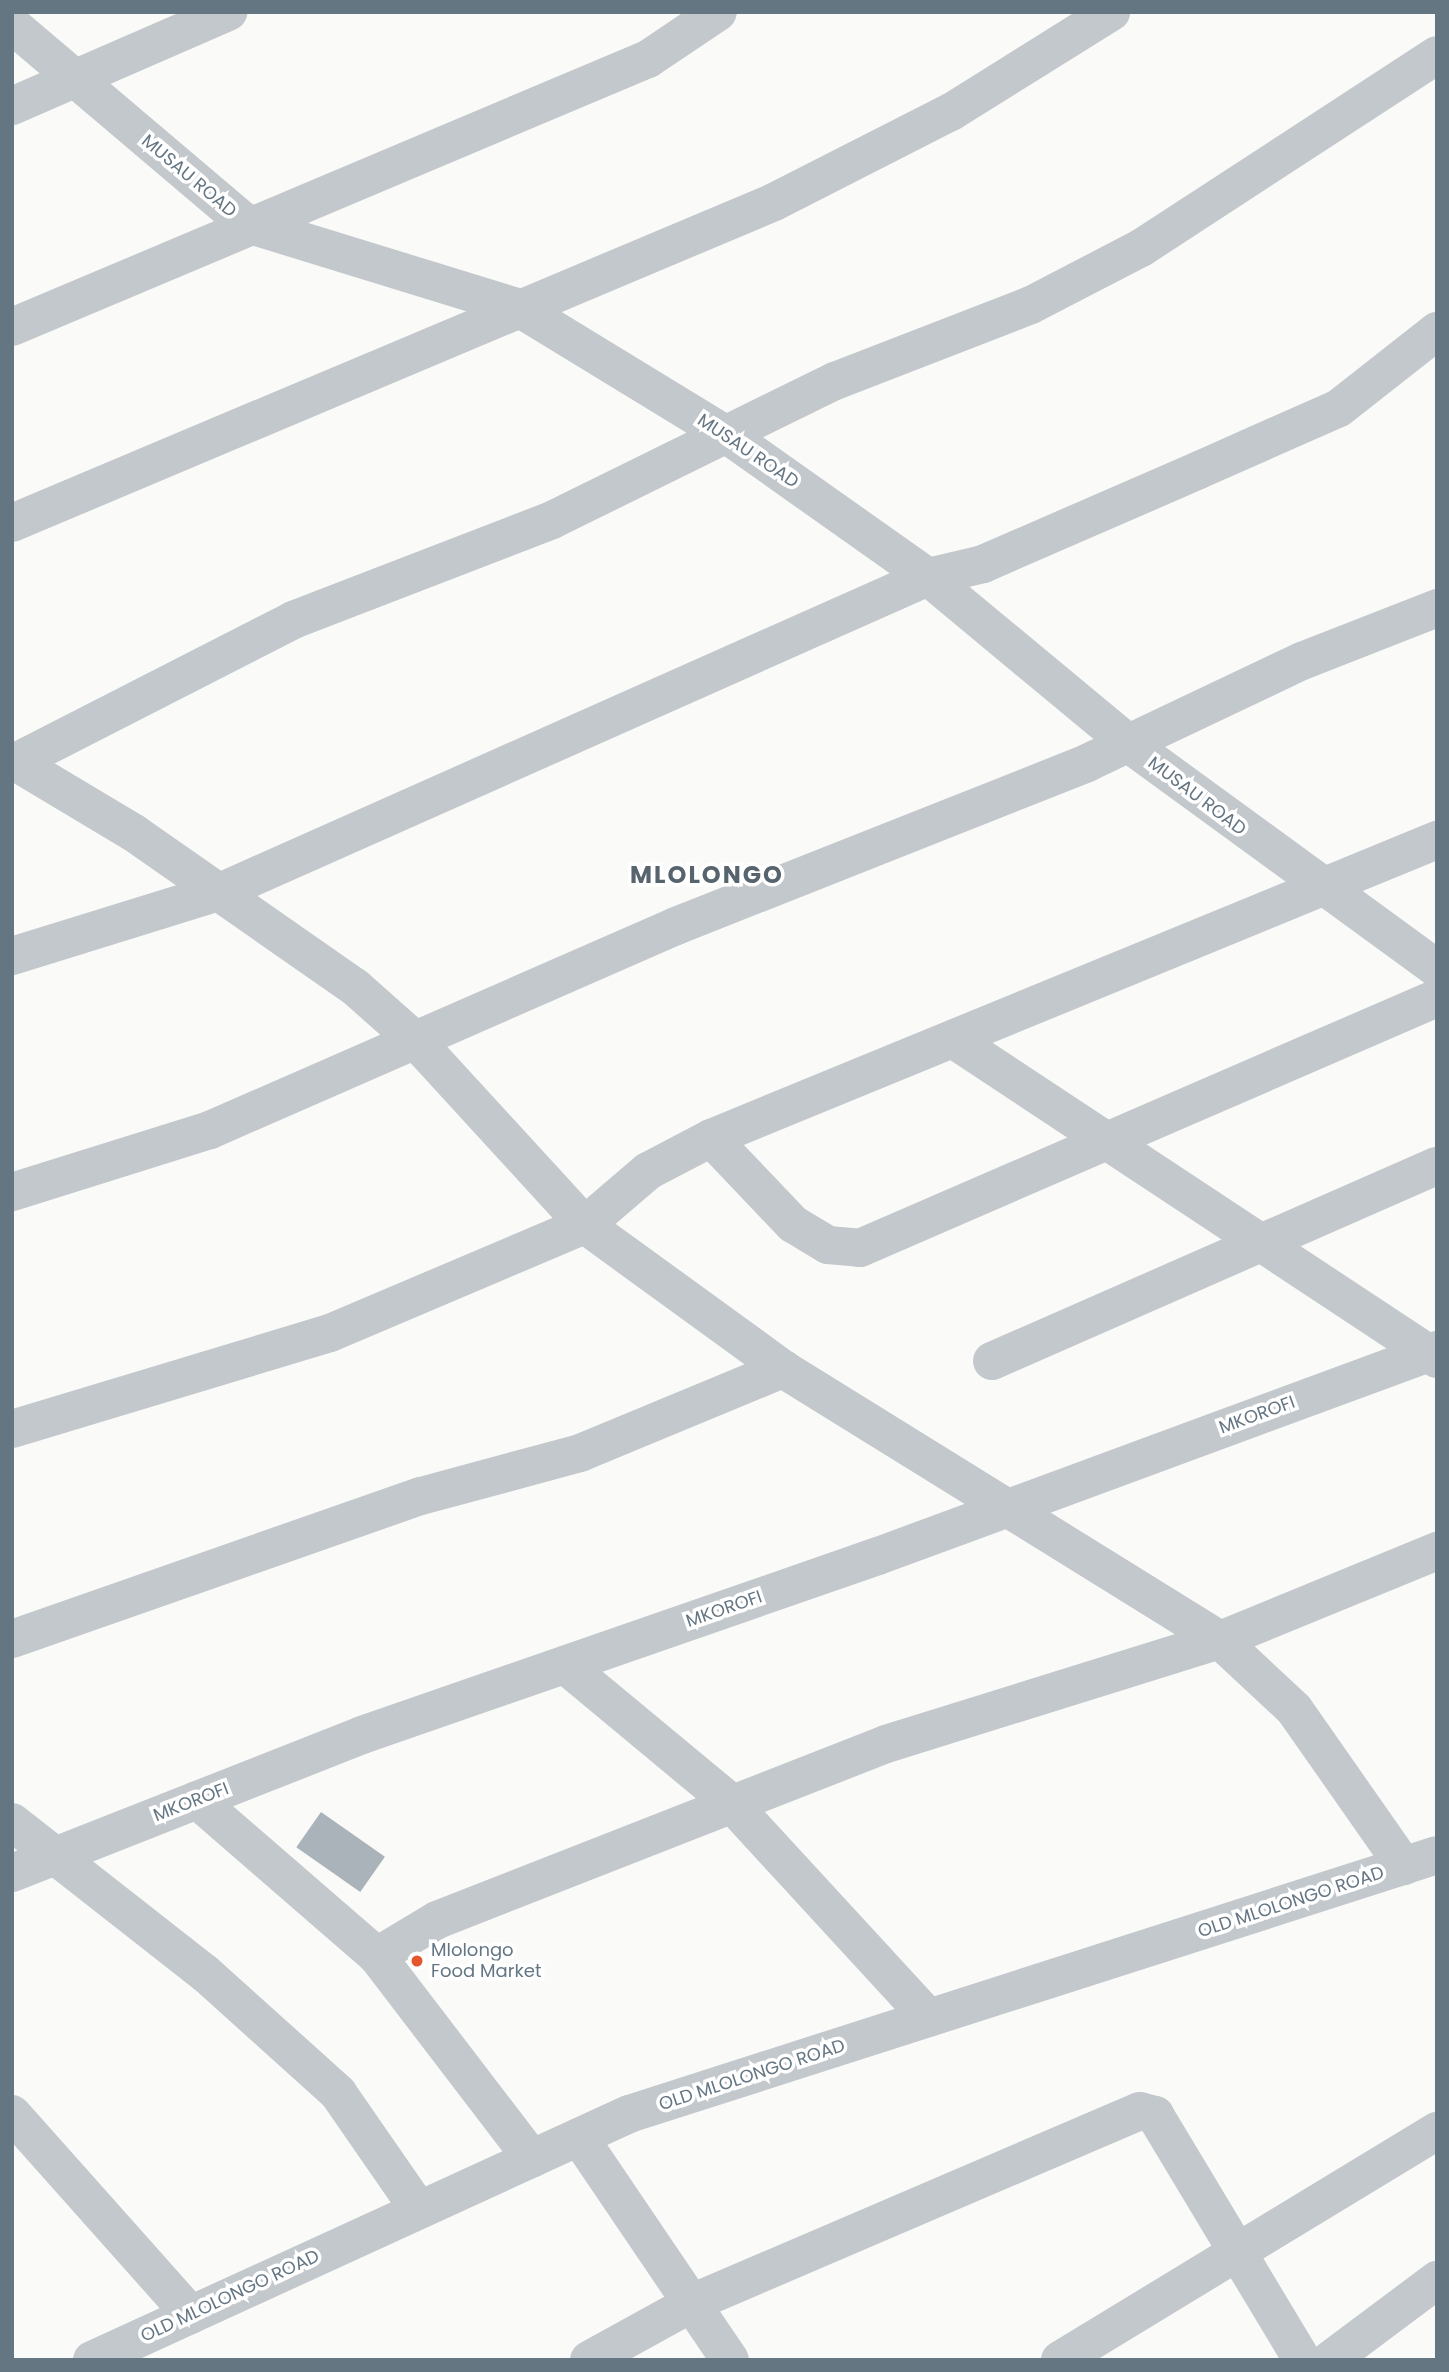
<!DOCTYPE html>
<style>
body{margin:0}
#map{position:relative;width:1449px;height:2372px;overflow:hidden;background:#fafaf8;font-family:Poppins,sans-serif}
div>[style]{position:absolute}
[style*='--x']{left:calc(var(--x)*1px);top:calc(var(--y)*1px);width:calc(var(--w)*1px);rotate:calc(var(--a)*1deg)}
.building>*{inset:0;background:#aab3b9;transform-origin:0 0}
.street>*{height:38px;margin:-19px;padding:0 19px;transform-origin:19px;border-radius:19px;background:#c3c8cc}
.dots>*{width:19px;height:19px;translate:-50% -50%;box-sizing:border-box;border:4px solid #fff;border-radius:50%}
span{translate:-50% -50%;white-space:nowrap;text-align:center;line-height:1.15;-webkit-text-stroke:7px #fff;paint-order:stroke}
.street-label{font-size:18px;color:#657683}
.poi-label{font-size:18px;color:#657683}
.left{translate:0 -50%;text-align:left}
.district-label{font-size:24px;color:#57646e;font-weight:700;letter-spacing:2px}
.frame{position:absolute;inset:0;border:14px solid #657683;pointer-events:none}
</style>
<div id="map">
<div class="building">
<div style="left:321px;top:1812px;width:78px;height:43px;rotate:35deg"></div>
</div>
<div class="street">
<div style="--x:12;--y:25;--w:308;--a:40.3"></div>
<div style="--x:247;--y:224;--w:282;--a:17.1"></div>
<div style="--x:517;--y:307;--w:250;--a:31.4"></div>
<div style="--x:730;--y:437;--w:242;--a:35.3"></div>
<div style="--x:928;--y:577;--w:261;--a:39.7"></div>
<div style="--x:1129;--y:744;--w:381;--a:36.1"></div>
<div style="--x:12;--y:106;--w:236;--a:-23.5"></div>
<div style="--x:12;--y:327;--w:690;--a:-22.85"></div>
<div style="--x:648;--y:59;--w:84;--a:-33.9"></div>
<div style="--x:12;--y:523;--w:827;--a:-22.84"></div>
<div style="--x:774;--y:202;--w:199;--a:-27"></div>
<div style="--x:951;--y:112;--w:189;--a:-32"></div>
<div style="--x:12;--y:760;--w:142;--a:30.9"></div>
<div style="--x:134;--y:833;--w:269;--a:34.9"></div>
<div style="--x:355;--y:987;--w:84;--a:41.6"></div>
<div style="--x:418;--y:1043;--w:247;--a:47.5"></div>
<div style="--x:585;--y:1225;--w:245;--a:36"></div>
<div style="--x:783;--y:1369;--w:514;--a:31.8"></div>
<div style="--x:1220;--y:1640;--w:101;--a:43"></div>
<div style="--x:1294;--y:1709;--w:192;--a:55"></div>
<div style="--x:12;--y:764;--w:316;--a:-27.1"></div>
<div style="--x:293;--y:620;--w:278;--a:-21.1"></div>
<div style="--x:552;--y:520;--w:315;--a:-26.2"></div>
<div style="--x:835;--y:381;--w:210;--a:-21.2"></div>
<div style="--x:1031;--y:305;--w:124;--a:-27.4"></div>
<div style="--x:1141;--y:248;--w:353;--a:-33.1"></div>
<div style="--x:12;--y:956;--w:220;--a:-17.2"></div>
<div style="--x:222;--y:891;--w:773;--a:-23.98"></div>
<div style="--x:928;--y:577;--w:57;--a:-13.3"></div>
<div style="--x:983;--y:564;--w:236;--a:-23.5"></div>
<div style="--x:1199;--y:470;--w:153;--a:-23.9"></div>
<div style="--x:1339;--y:408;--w:125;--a:-38.2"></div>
<div style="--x:954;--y:1040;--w:579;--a:33.44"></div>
<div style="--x:711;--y:1138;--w:119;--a:46.4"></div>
<div style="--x:793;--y:1224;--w:41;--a:31"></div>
<div style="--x:828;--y:1245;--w:32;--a:5"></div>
<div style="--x:860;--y:1248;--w:629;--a:-23.43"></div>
<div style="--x:12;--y:1192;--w:207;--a:-17.4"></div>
<div style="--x:210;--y:1130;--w:509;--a:-23.64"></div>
<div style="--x:676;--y:926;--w:442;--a:-21.6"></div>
<div style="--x:1087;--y:763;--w:238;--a:-25.4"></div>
<div style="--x:1302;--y:661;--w:145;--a:-21.4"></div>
<div style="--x:992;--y:1361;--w:486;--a:-23.7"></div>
<div style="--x:12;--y:1429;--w:332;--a:-16.8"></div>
<div style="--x:330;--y:1333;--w:277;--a:-23"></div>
<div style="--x:585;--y:1225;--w:83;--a:-40.6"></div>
<div style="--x:648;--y:1171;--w:71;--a:-27.6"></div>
<div style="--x:711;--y:1138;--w:785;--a:-22.32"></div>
<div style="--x:12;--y:1639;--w:433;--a:-19.3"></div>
<div style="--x:421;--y:1496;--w:165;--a:-15.1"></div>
<div style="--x:580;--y:1453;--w:220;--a:-22.5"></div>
<div style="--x:565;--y:1665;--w:216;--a:39.7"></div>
<div style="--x:731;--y:1803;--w:292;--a:47.4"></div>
<div style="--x:197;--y:1800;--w:238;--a:40.9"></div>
<div style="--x:377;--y:1956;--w:255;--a:52.6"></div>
<div style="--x:12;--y:1822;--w:246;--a:38.1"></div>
<div style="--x:206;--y:1974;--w:178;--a:42"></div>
<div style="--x:338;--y:2093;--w:142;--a:55.3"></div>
<div style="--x:12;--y:1873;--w:376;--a:-21.5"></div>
<div style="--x:362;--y:1735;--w:546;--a:-19.13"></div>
<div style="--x:878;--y:1556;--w:596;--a:-20.23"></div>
<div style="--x:377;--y:1956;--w:70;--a:-31"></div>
<div style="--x:437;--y:1920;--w:482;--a:-21.4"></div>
<div style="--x:886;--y:1744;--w:350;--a:-17.3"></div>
<div style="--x:1220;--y:1640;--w:235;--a:-22.3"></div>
<div style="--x:12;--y:2114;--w:269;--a:48.3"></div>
<div style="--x:579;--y:2137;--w:269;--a:55.9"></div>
<div style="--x:92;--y:2360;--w:591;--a:-24.61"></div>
<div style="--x:629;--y:2114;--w:848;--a:-17.77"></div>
<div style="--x:589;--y:2360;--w:120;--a:-28.9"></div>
<div style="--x:694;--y:2302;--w:485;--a:-23.2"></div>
<div style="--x:1140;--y:2111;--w:16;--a:15"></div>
<div style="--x:1155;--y:2115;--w:286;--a:59"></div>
<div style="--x:1060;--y:2360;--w:441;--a:-31.3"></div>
<div style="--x:1330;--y:2360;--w:134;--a:-36.8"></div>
</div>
<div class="dots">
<div style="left:417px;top:1961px;background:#e4572e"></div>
</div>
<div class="street-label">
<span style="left:189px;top:176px;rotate:40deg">MUSAU ROAD</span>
<span style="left:748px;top:451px;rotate:34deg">MUSAU ROAD</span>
<span style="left:1197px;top:796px;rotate:37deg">MUSAU ROAD</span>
<span style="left:1257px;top:1415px;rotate:-20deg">MKOROFI</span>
<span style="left:724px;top:1609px;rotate:-19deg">MKOROFI</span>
<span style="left:191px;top:1802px;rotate:-21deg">MKOROFI</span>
<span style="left:1291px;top:1902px;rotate:-18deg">OLD MLOLONGO ROAD</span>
<span style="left:752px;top:2075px;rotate:-18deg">OLD MLOLONGO ROAD</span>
<span style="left:230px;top:2296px;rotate:-25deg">OLD MLOLONGO ROAD</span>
</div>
<div class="poi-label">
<span class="left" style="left:431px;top:1961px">Mlolongo<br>Food Market</span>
</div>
<div class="district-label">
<span style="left:707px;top:875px">MLOLONGO</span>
</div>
<div class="frame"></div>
</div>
